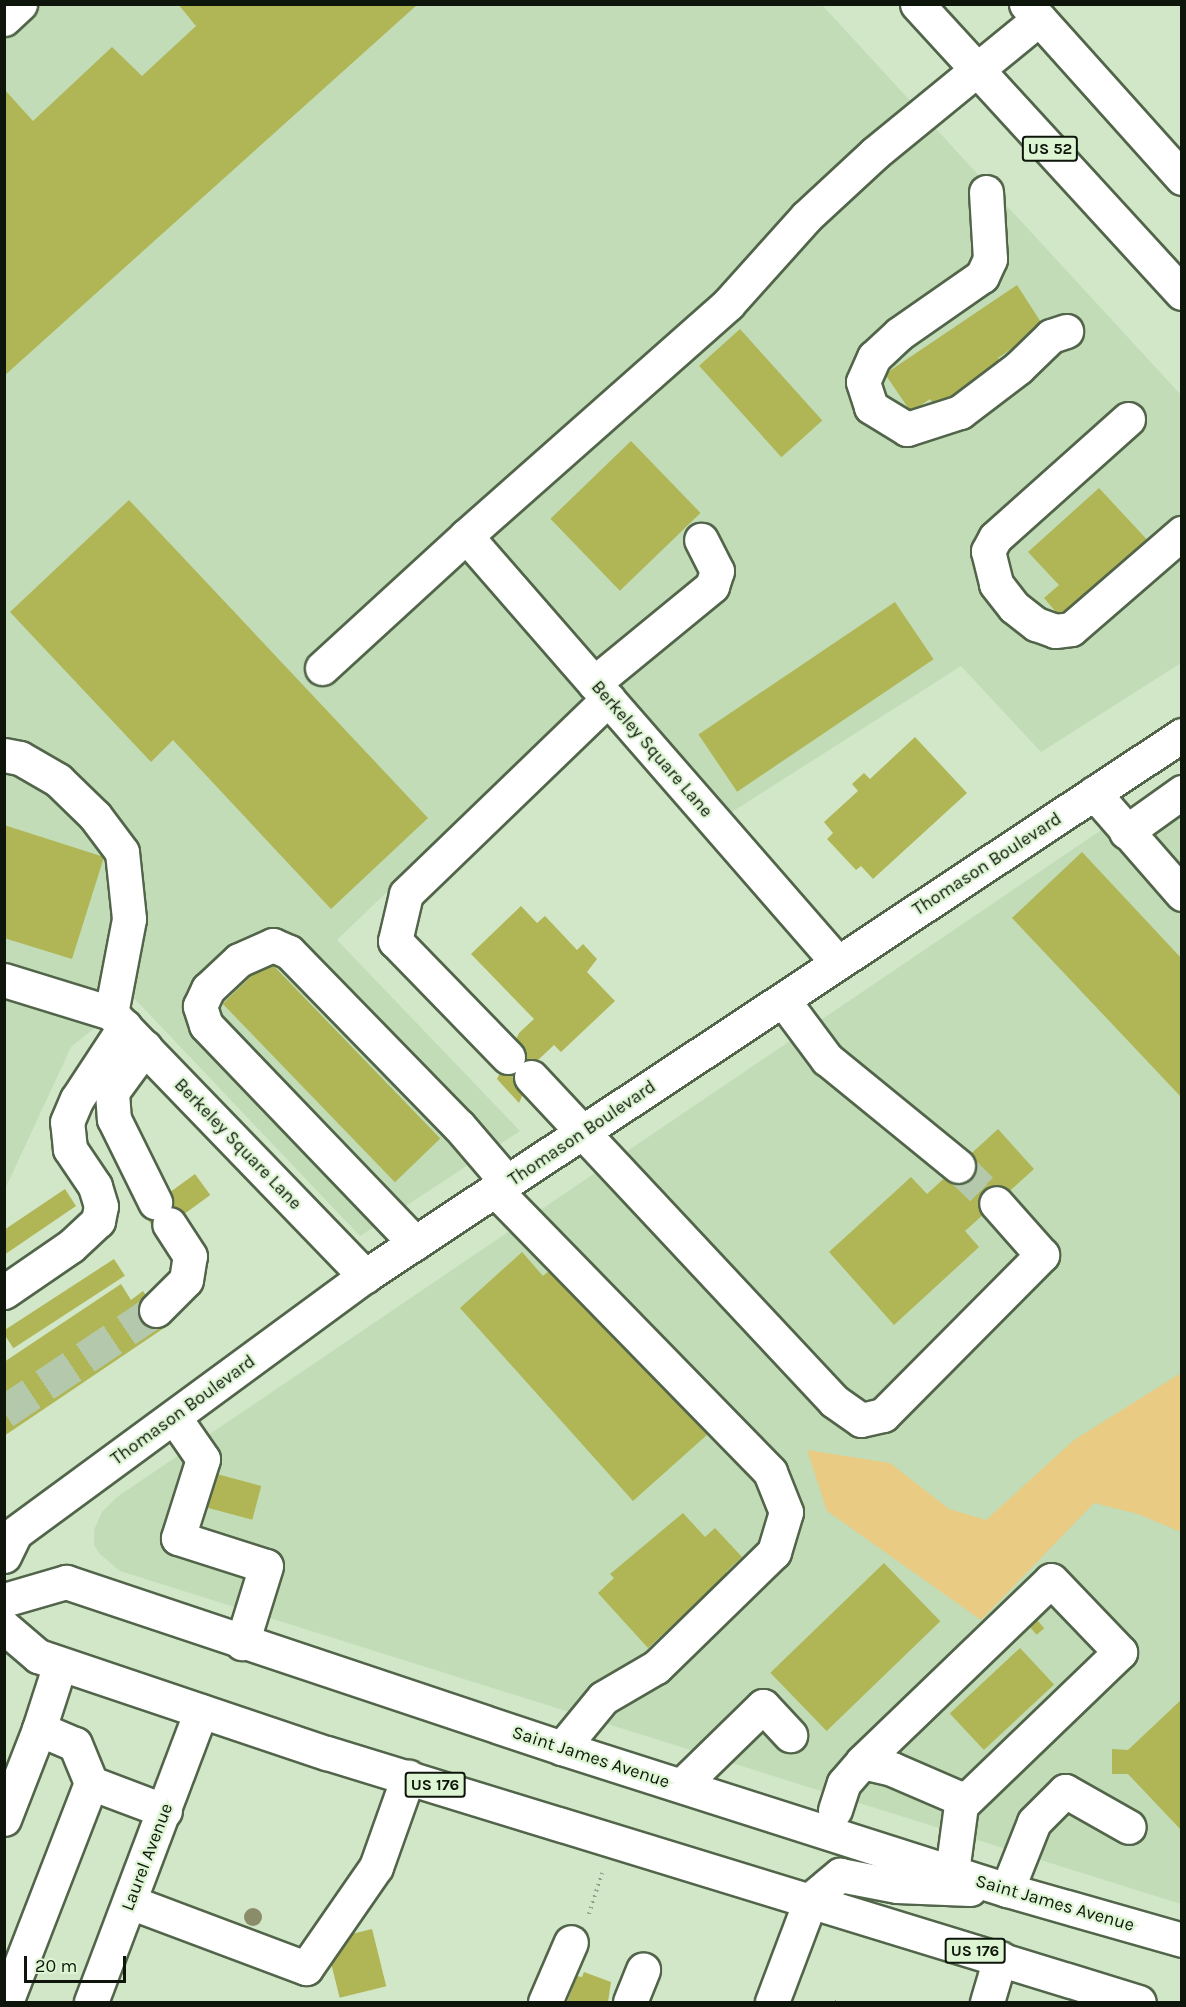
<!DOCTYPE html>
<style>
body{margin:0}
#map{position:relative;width:1186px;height:2007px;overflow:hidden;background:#d1e7c8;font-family:Karla,sans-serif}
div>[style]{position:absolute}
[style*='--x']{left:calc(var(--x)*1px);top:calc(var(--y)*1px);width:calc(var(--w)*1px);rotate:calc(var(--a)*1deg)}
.built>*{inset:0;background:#c1dcb6}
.green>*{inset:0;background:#e9cb83}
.building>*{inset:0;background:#b0b655;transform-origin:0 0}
.minor-tunnel>*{height:33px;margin-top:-16.5px;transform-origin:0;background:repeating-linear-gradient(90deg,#b4c8ac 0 33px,transparent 0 49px)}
.path>*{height:4px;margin-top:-2px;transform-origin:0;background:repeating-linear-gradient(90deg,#8fa088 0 1.5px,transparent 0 6px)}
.roads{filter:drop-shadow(2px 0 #52654a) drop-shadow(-2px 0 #52654a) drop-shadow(0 2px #52654a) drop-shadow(0 -2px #52654a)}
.minor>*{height:33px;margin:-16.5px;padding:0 16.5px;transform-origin:16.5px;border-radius:16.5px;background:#fff}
.major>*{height:33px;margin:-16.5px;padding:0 16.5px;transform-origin:16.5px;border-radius:16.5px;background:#fff}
.highway>*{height:33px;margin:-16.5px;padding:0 16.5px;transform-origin:16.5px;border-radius:16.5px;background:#fff}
.trees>*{width:18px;height:18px;margin:-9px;border-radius:50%;background:#8b8c69}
span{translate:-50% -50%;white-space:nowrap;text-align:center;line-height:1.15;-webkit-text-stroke:4.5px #def5d4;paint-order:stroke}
.shield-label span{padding:2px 4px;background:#def5d4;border:2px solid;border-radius:4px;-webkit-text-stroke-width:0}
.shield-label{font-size:16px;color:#0e160b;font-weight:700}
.street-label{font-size:18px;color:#0e160b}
.frame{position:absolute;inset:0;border:6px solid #0e160b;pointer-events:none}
.scale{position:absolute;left:24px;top:1956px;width:102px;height:27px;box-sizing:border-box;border:3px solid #0e160b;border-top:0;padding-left:8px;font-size:18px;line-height:21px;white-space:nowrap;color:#0e160b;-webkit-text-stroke:4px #def5d4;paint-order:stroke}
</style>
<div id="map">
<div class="built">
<div style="clip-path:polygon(4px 5px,822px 5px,1181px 395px,1181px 663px,1041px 752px,961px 666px,727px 815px,610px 677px,337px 940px,520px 1131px,360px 1236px,133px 997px,71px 1047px,5px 1189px)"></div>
<div style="clip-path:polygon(1181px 776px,1181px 1904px,120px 1571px,100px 1554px,94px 1545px,94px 1530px,102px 1512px,117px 1497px)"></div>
</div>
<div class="green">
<div style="clip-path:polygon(1181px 1373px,1181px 1532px,1138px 1514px,1094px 1503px,981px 1620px,827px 1511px,807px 1450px,890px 1463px,949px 1509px,986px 1520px,1074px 1440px)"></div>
</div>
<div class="building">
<div style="clip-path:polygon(178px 4px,418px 4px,4px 376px,4px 89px,33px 121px,112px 47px,142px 76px,196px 26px)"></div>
<div style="clip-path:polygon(1017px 285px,1044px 327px,998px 358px,1005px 368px,939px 413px,930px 399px,911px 412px,885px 374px)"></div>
<div style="left:740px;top:329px;width:123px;height:55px;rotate:48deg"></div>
<div style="left:631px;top:441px;width:100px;height:112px;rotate:46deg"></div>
<div style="clip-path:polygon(1099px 488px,1152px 545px,1063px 620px,1044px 598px,1059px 585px,1028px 552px)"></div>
<div style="clip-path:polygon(129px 500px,428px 818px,331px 909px,173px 740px,151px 762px,10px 612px)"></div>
<div style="left:895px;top:602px;width:69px;height:237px;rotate:56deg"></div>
<div style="clip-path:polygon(915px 737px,967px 793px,873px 879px,861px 866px,856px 870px,827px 839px,833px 833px,824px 822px,858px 791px,852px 784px,864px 773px,870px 779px)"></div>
<div style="clip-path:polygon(4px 825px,104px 857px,72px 959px,4px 938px)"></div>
<div style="clip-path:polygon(1082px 852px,1182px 959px,1182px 1098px,1012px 918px)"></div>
<div style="clip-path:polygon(521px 906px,537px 923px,545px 916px,577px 950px,583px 944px,597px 959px,587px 972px,615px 1001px,561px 1052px,554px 1045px,538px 1060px,519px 1103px,497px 1079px,519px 1033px,534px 1019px,471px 954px)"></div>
<div style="left:268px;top:960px;width:248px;height:63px;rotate:46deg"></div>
<div style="clip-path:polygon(998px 1129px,1034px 1169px,965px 1231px,979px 1247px,894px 1325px,829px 1252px,911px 1177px,927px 1194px)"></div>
<div style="left:195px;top:1174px;width:26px;height:65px;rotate:54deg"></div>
<div style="clip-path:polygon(65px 1189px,76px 1206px,4px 1255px,4px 1230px)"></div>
<div style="clip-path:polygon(522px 1252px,543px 1276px,556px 1265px,708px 1434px,633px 1501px,460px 1308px)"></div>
<div style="left:114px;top:1259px;width:20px;height:133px;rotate:57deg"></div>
<div style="clip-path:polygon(121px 1284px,131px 1300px,143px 1291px,167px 1326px,4px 1436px,4px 1362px)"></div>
<div style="left:213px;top:1473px;width:50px;height:35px;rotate:15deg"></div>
<div style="clip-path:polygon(683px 1513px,705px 1537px,715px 1528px,742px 1557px,726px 1572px,728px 1574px,648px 1648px,598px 1593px,614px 1578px,610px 1574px)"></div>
<div style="left:884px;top:1563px;width:81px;height:158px;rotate:46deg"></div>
<div style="left:1037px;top:1620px;width:11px;height:10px;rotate:49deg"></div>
<div style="left:1020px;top:1648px;width:50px;height:96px;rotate:47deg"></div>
<div style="clip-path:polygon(1182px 1699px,1182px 1831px,1128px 1774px,1112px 1774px,1112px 1749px,1128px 1750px)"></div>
<div style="left:372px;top:1929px;width:59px;height:48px;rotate:76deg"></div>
<div style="clip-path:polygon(584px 1972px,611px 1982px,608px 2002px,562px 2002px,567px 2002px,577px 1976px,582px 1977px)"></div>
</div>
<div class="minor-tunnel">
<div style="--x:958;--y:1166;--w:53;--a:44.2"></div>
<div style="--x:4;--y:1412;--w:183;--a:-33.9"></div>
</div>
<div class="path">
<div style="--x:589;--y:1914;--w:43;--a:-72.4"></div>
<div style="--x:835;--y:2002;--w:6;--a:0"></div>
</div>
<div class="roads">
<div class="minor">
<div style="--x:4;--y:19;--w:22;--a:-43"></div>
<div style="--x:986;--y:192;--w:67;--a:86.6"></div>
<div style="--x:990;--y:259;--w:19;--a:115"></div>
<div style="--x:982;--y:276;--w:101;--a:145.1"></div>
<div style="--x:899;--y:334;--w:34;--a:137"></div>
<div style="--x:874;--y:357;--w:27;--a:114"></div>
<div style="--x:863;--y:382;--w:26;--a:72"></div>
<div style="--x:871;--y:407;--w:42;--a:31.4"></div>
<div style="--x:907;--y:429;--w:56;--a:-17.8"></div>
<div style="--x:960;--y:412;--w:73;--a:-37.2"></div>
<div style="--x:1018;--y:368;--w:46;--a:-44.1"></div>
<div style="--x:1051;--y:336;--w:16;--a:-18"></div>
<div style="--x:1128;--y:419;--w:178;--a:138.2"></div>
<div style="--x:995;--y:538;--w:15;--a:118"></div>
<div style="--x:988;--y:551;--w:34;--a:76"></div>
<div style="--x:996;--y:584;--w:29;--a:52"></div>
<div style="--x:1014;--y:607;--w:28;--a:38"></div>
<div style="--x:1036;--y:624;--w:20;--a:20"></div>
<div style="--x:1055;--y:631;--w:16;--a:-7"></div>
<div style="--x:1071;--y:629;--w:147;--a:-40.9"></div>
<div style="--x:466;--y:536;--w:566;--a:48.94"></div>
<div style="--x:322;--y:668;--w:195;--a:-42.5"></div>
<div style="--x:466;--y:536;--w:350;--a:-41.5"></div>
<div style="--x:728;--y:304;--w:117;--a:-48.1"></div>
<div style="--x:806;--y:217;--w:94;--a:-42.8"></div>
<div style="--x:875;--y:153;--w:212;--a:-39.3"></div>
<div style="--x:594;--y:683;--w:153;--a:-39.4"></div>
<div style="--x:712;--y:586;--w:16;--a:-72"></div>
<div style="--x:717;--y:571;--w:35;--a:-117"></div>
<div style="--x:4;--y:755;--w:16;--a:11"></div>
<div style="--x:20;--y:758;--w:44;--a:30.1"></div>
<div style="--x:58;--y:780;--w:52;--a:44.2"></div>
<div style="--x:95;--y:816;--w:45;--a:53.1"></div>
<div style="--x:122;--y:852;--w:67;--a:84"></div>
<div style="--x:129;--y:919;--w:96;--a:100.8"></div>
<div style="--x:1094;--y:793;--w:134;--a:48.9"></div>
<div style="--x:1126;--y:832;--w:69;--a:-35.5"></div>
<div style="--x:4;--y:980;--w:112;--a:17.1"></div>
<div style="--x:111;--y:1013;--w:366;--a:46"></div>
<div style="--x:783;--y:1000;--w:74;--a:53.3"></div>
<div style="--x:827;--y:1059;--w:169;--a:39.2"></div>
<div style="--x:145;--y:1047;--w:56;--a:126.3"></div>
<div style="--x:112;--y:1092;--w:27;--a:86"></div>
<div style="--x:114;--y:1119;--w:93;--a:63.7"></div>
<div style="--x:508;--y:1057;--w:162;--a:-134.2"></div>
<div style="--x:395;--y:941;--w:48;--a:-76.8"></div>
<div style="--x:406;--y:894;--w:281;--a:-44"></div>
<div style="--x:531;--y:1077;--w:444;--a:46.9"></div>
<div style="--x:834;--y:1401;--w:33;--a:35"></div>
<div style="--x:861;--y:1420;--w:23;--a:-13"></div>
<div style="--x:883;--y:1415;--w:226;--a:-45.2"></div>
<div style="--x:1042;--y:1255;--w:69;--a:-131.5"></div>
<div style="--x:495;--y:1190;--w:394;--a:45.7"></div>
<div style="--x:770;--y:1472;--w:43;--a:68.2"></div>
<div style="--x:786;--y:1512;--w:42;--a:106.7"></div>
<div style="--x:774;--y:1552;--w:165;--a:135.7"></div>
<div style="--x:656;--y:1667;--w:61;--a:149.7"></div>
<div style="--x:603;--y:1698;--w:65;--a:129.4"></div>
<div style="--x:415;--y:1243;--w:302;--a:-133.8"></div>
<div style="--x:206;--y:1025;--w:20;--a:-108"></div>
<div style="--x:200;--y:1006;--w:19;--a:-65"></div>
<div style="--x:208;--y:989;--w:42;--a:-43.1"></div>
<div style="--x:239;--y:960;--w:37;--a:-24"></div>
<div style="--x:273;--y:945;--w:17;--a:24"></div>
<div style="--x:289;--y:952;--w:243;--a:45.7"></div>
<div style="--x:459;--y:1126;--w:74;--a:49.4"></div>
<div style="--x:4;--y:1292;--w:81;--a:-34.5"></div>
<div style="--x:71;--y:1246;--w:37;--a:-43"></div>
<div style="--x:98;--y:1221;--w:15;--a:-79"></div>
<div style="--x:101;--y:1206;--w:21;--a:-107"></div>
<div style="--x:95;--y:1186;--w:45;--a:-124"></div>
<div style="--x:70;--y:1149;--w:27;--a:-96"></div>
<div style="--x:67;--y:1122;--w:25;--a:-67"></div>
<div style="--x:77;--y:1099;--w:87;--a:-56.7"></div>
<div style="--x:156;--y:1310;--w:42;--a:-45"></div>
<div style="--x:186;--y:1280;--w:24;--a:-81"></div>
<div style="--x:190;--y:1256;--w:38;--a:-123"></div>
<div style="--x:174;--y:1417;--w:51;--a:55.4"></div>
<div style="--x:203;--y:1459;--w:83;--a:107.6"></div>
<div style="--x:178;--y:1538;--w:92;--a:17.7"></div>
<div style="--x:266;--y:1566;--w:81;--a:107.3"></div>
<div style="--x:39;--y:1729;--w:68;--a:-72.1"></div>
<div style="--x:862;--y:1762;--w:262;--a:-43.9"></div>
<div style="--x:1051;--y:1580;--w:100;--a:46.2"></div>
<div style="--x:1120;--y:1652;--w:221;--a:136.1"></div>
<div style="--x:91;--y:1783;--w:79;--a:20.7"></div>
<div style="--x:682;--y:1785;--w:113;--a:-44.3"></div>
<div style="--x:763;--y:1706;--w:40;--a:47"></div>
<div style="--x:835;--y:1810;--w:28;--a:-72"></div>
<div style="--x:844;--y:1783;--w:28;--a:-49"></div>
<div style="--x:862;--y:1762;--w:31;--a:13"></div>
<div style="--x:892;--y:1769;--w:71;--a:23.3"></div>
<div style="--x:957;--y:1797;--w:9;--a:63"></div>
<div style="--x:961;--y:1805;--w:68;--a:97.7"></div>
<div style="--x:4;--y:1819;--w:97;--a:-68.7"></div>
<div style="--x:39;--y:1729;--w:39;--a:23"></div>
<div style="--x:75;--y:1744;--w:42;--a:67.7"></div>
<div style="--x:91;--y:1783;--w:235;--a:111.2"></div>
<div style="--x:1007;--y:1890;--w:73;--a:-68.3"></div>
<div style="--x:1034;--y:1822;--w:44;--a:-45"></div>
<div style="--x:1065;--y:1791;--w:73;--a:29.4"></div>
<div style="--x:130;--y:1902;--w:188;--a:20.6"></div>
<div style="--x:306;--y:1968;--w:123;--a:-55.3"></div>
<div style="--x:376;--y:1867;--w:96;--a:-70.4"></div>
<div style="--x:91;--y:2002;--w:311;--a:-69.3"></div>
<div style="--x:545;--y:2002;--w:65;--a:-66.6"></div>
<div style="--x:630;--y:2002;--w:35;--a:-68"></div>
<div style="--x:772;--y:2002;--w:110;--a:-69.3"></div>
<div style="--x:987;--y:2002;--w:46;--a:-73.5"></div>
</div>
<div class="major">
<div style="--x:4;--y:1556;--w:25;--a:-64"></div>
<div style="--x:15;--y:1533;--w:434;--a:-36.3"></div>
<div style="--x:365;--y:1276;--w:980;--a:-33.51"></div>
<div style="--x:4;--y:1600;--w:65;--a:-16.2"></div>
<div style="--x:66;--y:1582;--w:523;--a:18.5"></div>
<div style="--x:562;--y:1748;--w:467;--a:17.7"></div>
<div style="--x:1007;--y:1890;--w:182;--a:15.9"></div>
<div style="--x:4;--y:1627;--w:45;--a:40.5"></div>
<div style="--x:38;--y:1656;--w:305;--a:18.6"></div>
<div style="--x:327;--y:1753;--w:849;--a:17.05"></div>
<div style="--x:811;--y:1899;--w:38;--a:-40"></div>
<div style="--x:840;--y:1875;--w:58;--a:10.9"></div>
<div style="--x:897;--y:1886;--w:73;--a:2.4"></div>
</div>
<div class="highway">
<div style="--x:917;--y:4;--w:392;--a:47.5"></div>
<div style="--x:1026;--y:4;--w:234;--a:48.1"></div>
</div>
</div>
<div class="trees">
<div style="left:253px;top:1917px"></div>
</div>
<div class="shield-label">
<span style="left:1050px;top:149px">US 52</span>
<span style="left:435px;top:1785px">US 176</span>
<span style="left:975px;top:1951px">US 176</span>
</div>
<div class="street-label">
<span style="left:652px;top:749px;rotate:49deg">Berkeley Square Lane</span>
<span style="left:987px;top:864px;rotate:-33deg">Thomason Boulevard</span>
<span style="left:582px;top:1133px;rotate:-34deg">Thomason Boulevard</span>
<span style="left:238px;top:1144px;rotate:46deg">Berkeley Square Lane</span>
<span style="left:183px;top:1410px;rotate:-36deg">Thomason Boulevard</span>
<span style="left:591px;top:1757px;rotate:18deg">Saint James Avenue</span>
<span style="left:147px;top:1857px;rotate:-69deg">Laurel Avenue</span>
<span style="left:1055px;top:1903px;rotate:16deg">Saint James Avenue</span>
</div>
<div class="frame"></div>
<div class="scale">20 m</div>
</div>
